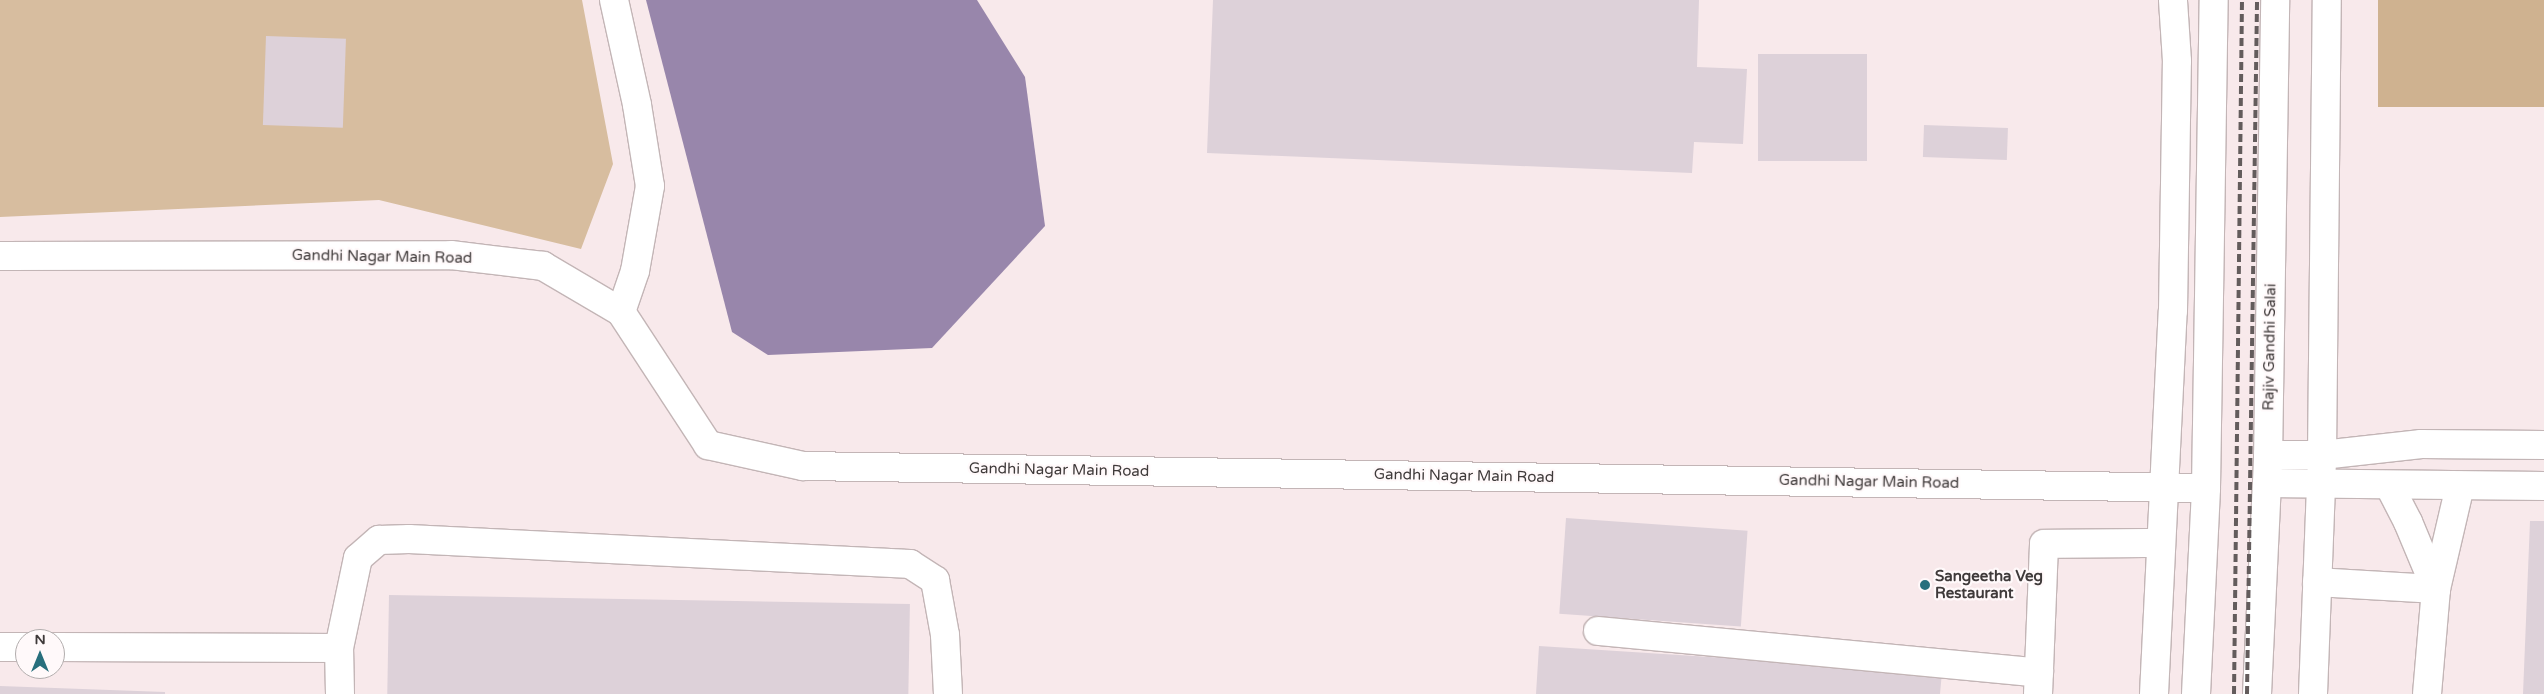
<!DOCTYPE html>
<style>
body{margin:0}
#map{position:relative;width:2544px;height:694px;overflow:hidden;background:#f8e9eb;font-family:"Varela Round",sans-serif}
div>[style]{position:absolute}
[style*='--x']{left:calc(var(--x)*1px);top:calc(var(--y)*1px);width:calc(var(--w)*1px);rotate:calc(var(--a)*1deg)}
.green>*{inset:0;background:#d7bd9f}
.forest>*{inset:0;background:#cfb290;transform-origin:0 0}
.water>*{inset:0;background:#9886ab}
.building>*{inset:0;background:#ddd1d9;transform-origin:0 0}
.roads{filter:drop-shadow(1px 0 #c3b5b6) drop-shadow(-1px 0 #c3b5b6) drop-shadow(0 1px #c3b5b6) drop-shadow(0 -1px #c3b5b6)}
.minor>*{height:28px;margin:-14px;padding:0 14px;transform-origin:14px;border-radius:14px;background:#fff}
.major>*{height:28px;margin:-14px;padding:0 14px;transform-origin:14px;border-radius:14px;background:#fff}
.rail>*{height:4px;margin-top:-2px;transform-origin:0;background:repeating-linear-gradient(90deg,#635c5c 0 8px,transparent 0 12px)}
.dots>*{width:14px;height:14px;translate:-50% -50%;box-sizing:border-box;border:2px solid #fff9fa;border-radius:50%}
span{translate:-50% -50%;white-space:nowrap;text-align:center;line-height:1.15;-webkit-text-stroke:4.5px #fff9fa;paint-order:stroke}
.street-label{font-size:15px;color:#3f3a3a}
.poi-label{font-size:15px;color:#3f3a3a;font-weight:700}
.left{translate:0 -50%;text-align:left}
.north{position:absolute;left:15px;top:629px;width:50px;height:50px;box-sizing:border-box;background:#fff9fa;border:1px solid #b2adad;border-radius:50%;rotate:0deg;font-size:14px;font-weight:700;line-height:20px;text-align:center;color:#3f3a3a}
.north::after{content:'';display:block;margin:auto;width:18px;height:22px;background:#286f7d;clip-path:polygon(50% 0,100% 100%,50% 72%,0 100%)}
</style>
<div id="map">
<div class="green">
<div style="clip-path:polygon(0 0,582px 0,613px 164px,581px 249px,379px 200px,0 217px)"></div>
</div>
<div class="forest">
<div style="left:2378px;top:0;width:166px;height:107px"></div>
</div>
<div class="water">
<div style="clip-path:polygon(646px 0,977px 0,1025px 77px,1045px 226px,932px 348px,768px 355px,732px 332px)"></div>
</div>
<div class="building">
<div style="clip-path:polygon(1213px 0,1699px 0,1697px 67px,1747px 69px,1743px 144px,1694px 142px,1692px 173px,1207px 153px)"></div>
<div style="left:266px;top:36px;width:80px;height:89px;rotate:2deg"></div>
<div style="left:1758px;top:54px;width:109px;height:107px"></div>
<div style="left:1924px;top:125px;width:84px;height:32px;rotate:2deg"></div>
<div style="left:1566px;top:518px;width:182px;height:96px;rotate:4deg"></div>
<div style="clip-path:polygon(2530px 521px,2544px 521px,2544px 694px,2523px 694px)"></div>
<div style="left:389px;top:595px;width:521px;height:99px;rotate:1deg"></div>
<div style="clip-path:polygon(1539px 646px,1942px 672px,1940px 694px,1536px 694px)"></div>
<div style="clip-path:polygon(0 686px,165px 692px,165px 694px,0 694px)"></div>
</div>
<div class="roads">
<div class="minor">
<div style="--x:614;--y:0;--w:107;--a:77.6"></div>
<div style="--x:637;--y:105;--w:82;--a:80.9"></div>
<div style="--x:650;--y:186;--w:86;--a:100"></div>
<div style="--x:635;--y:271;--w:43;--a:108.9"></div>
<div style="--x:0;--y:256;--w:451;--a:-0.1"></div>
<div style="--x:451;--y:255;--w:93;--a:6.8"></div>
<div style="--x:543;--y:266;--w:91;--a:30.5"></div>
<div style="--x:621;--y:312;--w:159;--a:56.8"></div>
<div style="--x:708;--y:445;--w:97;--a:12.5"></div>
<div style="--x:803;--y:466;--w:1403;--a:0.9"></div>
<div style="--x:2268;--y:455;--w:54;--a:0"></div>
<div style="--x:2322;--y:455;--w:100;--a:-6.3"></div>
<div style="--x:2421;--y:444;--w:123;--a:0.5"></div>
<div style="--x:2267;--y:483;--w:277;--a:0.6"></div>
<div style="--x:2389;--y:485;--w:42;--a:62.8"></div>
<div style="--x:2408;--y:522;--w:73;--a:67.3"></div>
<div style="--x:2436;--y:589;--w:105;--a:94.9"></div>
<div style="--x:2317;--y:582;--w:119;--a:3.4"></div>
<div style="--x:2436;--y:589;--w:106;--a:-76.9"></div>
<div style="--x:1598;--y:631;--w:443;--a:5.4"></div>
<div style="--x:0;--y:647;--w:25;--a:0"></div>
<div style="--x:55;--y:647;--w:284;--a:0.2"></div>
<div style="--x:340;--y:694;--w:46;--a:-91.2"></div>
<div style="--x:339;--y:648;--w:92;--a:-78.1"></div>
<div style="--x:358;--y:558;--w:28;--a:-41"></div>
<div style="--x:379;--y:540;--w:30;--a:-2"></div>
<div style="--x:409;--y:539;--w:502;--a:2.86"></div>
<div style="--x:910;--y:564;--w:30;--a:33"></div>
<div style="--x:935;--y:580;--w:56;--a:79.7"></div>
<div style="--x:945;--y:635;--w:59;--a:87.1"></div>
<div style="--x:2038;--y:694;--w:150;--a:-87.7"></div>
<div style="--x:2044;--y:544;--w:117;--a:-0.5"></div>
<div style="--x:2154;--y:694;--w:383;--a:-87.2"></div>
<div style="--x:2173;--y:311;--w:250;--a:-89.1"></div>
<div style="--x:2177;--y:61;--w:61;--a:-93.8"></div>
<div style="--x:2313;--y:694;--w:239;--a:-87.8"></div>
<div style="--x:2322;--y:455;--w:455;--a:-89.4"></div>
</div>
<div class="major">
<div style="--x:2196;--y:694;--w:206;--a:-87.2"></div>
<div style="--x:2206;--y:488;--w:488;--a:-89.1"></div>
<div style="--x:2257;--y:694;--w:234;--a:-87.3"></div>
<div style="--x:2268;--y:460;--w:460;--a:-89.1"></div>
</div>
</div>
<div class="rail">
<div style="--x:2234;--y:694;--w:694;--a:-89.34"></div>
<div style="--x:2247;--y:694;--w:694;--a:-89.17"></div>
</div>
<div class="dots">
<div style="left:1925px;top:585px;background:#286f7d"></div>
</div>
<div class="street-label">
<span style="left:382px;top:257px;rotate:1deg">Gandhi Nagar Main Road</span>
<span style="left:2270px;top:347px;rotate:-89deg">Rajiv Gandhi Salai</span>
<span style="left:1059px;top:470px;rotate:1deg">Gandhi Nagar Main Road</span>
<span style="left:1464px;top:476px;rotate:1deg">Gandhi Nagar Main Road</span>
<span style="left:1869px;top:482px;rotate:1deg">Gandhi Nagar Main Road</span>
</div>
<div class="poi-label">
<span class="left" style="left:1935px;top:585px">Sangeetha Veg<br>Restaurant</span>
</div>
<div class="north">N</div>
</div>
